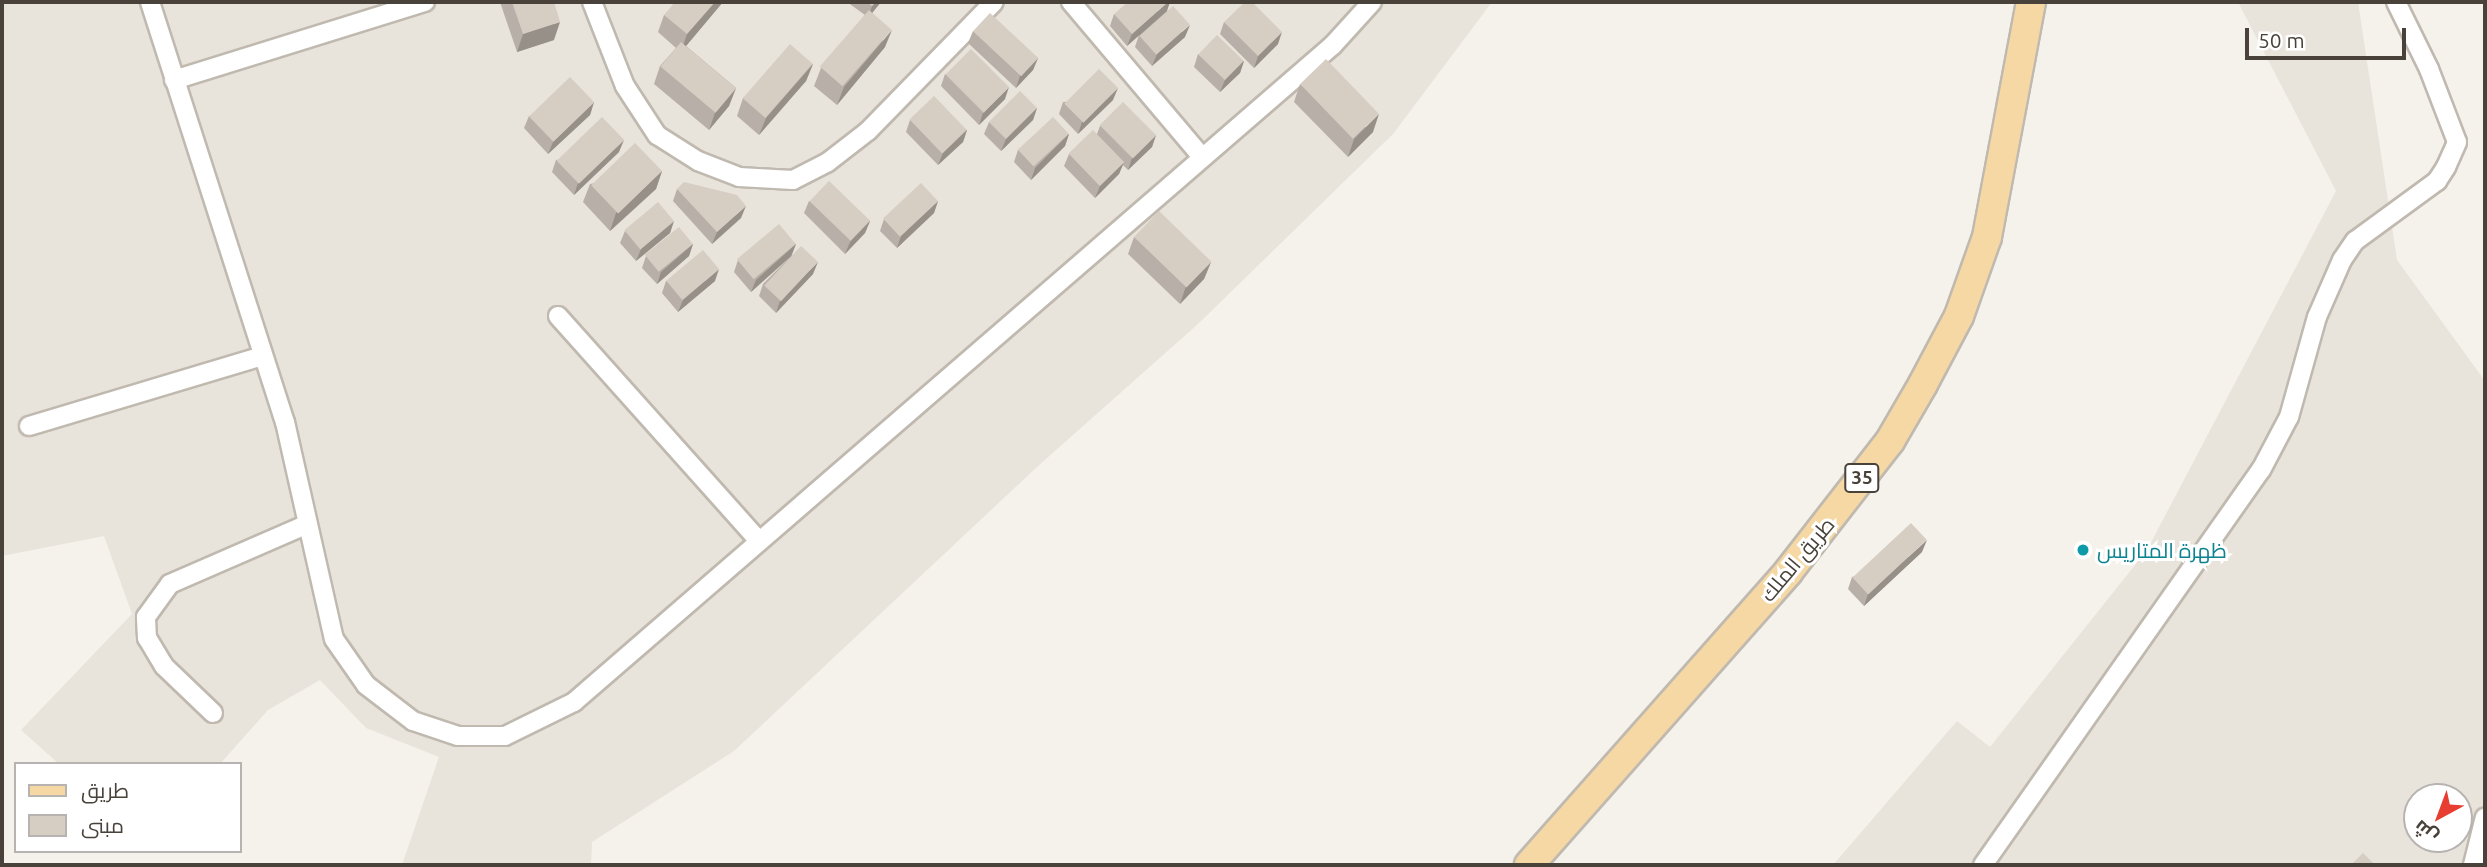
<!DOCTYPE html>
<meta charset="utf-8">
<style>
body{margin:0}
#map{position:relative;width:2487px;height:867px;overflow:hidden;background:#f5f2ec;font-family:Ubuntu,Cairo,sans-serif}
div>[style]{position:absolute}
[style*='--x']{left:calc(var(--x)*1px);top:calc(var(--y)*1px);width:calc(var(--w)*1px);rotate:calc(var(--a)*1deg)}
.residential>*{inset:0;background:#e8e3db}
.roads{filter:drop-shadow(2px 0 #c0b9af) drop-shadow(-2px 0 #c0b9af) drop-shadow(0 2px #c0b9af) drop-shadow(0 -2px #c0b9af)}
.street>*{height:18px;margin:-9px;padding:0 9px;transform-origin:9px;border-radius:9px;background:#fff}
.primary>*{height:28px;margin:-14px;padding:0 14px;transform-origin:14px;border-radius:14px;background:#f6d8a5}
.wall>*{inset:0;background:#b8b0a8}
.shaded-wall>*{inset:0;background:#969088}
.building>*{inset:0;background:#d6cdc3;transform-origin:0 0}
.dots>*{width:19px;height:19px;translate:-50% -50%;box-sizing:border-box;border:4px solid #fff;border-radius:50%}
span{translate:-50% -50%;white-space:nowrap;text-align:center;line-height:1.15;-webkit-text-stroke:6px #fff;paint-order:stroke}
.shield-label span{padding:2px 5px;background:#fff;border:2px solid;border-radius:5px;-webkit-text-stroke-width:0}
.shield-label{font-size:19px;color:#49423a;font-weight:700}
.culture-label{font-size:21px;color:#0d838f}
.left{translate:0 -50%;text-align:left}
.street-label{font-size:21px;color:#49423a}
.frame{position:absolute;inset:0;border:4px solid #49423a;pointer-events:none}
.legend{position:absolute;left:14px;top:762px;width:228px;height:91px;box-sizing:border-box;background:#fff;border:2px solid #b6b3b0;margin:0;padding:9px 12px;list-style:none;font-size:21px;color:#49423a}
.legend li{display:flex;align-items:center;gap:14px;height:35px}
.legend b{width:35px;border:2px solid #b6b3b0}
.north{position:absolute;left:2403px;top:783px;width:70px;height:70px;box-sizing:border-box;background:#fff;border:2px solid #b6b3b0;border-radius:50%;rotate:221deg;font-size:19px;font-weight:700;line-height:28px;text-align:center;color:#49423a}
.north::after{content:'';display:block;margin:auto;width:24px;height:32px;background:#e73e31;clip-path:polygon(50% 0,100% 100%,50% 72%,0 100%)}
.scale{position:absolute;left:2245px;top:28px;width:161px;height:32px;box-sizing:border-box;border:4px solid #49423a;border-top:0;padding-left:9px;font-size:21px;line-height:24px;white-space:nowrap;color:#49423a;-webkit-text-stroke:5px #fff;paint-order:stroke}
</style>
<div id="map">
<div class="residential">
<div style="clip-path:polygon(2px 2px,1492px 2px,1393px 134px,1198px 324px,1038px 466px,734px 751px,592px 842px,591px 865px,402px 865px,439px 757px,366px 728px,320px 680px,268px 710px,220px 764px,59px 764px,21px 730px,132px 614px,104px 536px,2px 556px)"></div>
<div style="clip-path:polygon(evenodd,2238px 2px,2358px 2px,2397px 260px,2485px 381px,2485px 865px,1833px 865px,1957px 721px,1990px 747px,2147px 550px,2336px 191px,2238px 2px,2417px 797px,2459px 797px,2459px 839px,2417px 839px,2417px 797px)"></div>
</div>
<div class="roads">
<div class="street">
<div style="--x:150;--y:2;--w:441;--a:72.2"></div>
<div style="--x:285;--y:422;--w:222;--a:77.3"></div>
<div style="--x:334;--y:639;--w:56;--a:55.2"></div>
<div style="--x:366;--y:685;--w:59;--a:37.5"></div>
<div style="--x:413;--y:721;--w:47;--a:18.4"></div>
<div style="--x:458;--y:736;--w:47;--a:0"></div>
<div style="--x:505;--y:736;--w:77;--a:-26.2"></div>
<div style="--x:574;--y:702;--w:1004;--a:-40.88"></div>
<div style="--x:1333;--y:45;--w:58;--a:-47.8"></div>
<div style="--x:592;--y:2;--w:90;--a:68.6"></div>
<div style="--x:625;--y:86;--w:59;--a:56.9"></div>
<div style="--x:657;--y:135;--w:49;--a:32.4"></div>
<div style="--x:698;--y:161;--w:44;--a:21.3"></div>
<div style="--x:739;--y:177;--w:54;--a:3.2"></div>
<div style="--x:793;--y:180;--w:39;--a:-27"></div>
<div style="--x:828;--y:162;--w:51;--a:-37.8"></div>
<div style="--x:868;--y:131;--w:180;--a:-45.7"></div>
<div style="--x:1071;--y:2;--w:203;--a:49.8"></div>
<div style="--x:174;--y:80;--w:263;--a:-17.3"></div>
<div style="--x:558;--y:316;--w:302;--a:48.2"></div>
<div style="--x:29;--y:426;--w:244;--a:-16.7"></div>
<div style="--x:213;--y:713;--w:68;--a:-136.2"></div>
<div style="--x:164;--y:666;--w:33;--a:-121"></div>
<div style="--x:147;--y:638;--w:21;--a:-93"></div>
<div style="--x:146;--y:617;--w:41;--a:-54"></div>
<div style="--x:170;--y:584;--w:150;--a:-23.5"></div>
<div style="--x:1983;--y:865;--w:483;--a:-54.9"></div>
<div style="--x:2261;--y:470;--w:60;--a:-62.2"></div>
<div style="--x:2289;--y:417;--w:104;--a:-74.4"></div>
<div style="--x:2317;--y:317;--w:62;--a:-66.3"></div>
<div style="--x:2342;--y:260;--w:23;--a:-56"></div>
<div style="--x:2355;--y:241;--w:102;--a:-36.2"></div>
<div style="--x:2437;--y:181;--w:17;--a:-57"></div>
<div style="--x:2446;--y:167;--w:27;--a:-66"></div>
<div style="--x:2457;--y:142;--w:78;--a:-111"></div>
<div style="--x:2429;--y:69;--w:75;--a:-116.2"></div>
<div style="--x:2473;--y:865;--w:49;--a:-76"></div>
</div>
<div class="primary">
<div style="--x:1529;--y:865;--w:391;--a:-48.5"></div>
<div style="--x:1788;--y:572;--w:166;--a:-52.1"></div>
<div style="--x:1890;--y:441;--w:66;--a:-59.9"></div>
<div style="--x:1923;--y:384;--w:77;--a:-62.1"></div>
<div style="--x:1959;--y:316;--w:84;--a:-70.5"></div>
<div style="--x:1987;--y:237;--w:239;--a:-79.4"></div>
</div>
</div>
<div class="wall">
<div style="clip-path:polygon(500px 2px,554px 2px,554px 40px,517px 52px)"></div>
<div style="clip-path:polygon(723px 2px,686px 46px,736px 88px,729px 106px,709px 130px,654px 84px,660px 66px,676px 48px,658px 32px,664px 15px)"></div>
<div style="clip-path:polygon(847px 2px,881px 2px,872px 13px,885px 47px,837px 105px,814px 86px,821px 68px,865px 15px)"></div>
<div style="clip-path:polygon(1167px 11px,1185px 37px,1152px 66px,1135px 47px,1139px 35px,1127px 46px,1110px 26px,1114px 14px)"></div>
<div style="clip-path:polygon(1224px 22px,1278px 44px,1254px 68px,1220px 34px)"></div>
<div style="clip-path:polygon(973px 31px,1038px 58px,1033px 70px,1016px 88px,968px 43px)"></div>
<div style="clip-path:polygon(1198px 54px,1244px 61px,1240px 73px,1220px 92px,1194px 67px)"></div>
<div style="clip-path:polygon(813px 64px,806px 81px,759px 135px,737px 116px,743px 98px)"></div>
<div style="clip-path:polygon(945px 74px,1005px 99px,979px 125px,941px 86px)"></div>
<div style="clip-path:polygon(1300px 84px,1373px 132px,1348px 157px,1294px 102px)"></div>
<div style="clip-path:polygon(1113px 100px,1078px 134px,1059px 114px,1063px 102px)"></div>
<div style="clip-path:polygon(594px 102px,590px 115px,548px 154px,524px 128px,529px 116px)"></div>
<div style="clip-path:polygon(1037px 108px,1033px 120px,1001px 151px,984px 134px,989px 122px)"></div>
<div style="clip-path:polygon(910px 120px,967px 130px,963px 142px,938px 165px,906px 132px)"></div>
<div style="clip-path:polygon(1100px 126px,1156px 135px,1152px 147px,1128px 170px,1123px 165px,1119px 174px,1095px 198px,1064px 166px,1069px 154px,1097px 134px)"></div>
<div style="clip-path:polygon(1069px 134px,1065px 146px,1031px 180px,1014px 162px,1018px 150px)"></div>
<div style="clip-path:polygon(619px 152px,574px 195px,552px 172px,556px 160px)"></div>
<div style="clip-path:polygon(662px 171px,656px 189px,610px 231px,583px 202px,590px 184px)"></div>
<div style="clip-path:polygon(677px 189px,741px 218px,712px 244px,673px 201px)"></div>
<div style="clip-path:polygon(809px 201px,870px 221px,865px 233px,845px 254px,804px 213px)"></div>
<div style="clip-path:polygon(938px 201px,934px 213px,897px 248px,880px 231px,884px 219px)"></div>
<div style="clip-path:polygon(674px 221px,670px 233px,636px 261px,620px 243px,625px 231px)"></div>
<div style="clip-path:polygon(1134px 237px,1211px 262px,1204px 279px,1180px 304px,1128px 254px)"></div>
<div style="clip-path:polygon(693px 244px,689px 256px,657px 284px,642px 268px,646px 256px)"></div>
<div style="clip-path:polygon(796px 244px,792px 255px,813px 274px,776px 313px,759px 296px,763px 284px,789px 258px,751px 292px,734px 272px,738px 260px)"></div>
<div style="clip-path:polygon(666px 281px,715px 281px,678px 312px,662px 293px)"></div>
<div style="clip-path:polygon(1922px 552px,1864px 606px,1848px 589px,1852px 577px)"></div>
</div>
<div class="shaded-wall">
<div style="clip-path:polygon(715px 2px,723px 2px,681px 52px,687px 34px)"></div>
<div style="clip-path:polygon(876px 2px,881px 2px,868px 18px,872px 6px)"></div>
<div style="clip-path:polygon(1168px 2px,1170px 2px,1167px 11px,1127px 46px,1132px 34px)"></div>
<div style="clip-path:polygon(560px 22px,554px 40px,517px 52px,523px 34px)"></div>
<div style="clip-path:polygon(1190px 25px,1185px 37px,1152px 66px,1157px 54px)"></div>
<div style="clip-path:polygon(892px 30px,885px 47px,837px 105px,844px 87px)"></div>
<div style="clip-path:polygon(1282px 32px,1278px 44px,1254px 68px,1258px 56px)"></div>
<div style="clip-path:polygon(1038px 58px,1033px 70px,1016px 88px,1020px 76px)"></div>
<div style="clip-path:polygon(1244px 61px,1240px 73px,1220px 92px,1225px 80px)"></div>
<div style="clip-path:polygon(813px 64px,806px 81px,759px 135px,766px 118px)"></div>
<div style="clip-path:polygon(1009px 87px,1005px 99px,979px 125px,983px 113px)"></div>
<div style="clip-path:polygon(736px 88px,729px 106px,709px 130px,715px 113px)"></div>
<div style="clip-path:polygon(1118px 88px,1113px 100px,1078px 134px,1082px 122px)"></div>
<div style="clip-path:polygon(594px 102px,590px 115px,548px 154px,553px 142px)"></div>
<div style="clip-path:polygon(1037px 108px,1033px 120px,1001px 151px,1006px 139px)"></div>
<div style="clip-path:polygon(1379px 114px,1373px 132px,1348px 157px,1354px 139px)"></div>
<div style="clip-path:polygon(967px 130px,963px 142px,938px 165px,943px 153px)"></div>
<div style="clip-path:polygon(1069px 134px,1065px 146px,1031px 180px,1035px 168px)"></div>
<div style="clip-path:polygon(1156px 135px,1152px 147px,1128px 170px,1132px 158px)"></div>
<div style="clip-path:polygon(624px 140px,619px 152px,574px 195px,578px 183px)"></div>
<div style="clip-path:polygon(1124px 162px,1119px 174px,1095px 198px,1100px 186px)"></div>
<div style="clip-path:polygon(662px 171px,656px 189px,610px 231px,616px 213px)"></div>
<div style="clip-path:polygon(938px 201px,934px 213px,897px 248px,901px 236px)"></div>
<div style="clip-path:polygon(746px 206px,741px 218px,712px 244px,717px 232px)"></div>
<div style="clip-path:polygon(674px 221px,670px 233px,636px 261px,641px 249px)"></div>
<div style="clip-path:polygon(870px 221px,865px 233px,845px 254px,850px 242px)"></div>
<div style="clip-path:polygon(693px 244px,689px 256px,657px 284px,661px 272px)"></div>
<div style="clip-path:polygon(796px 244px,791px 256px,751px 292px,756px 280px)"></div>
<div style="clip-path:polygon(818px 262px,813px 274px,776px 313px,780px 301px)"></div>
<div style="clip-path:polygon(1211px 262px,1204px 279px,1180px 304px,1186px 286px)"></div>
<div style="clip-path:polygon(719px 269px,715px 281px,678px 312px,683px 300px)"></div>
<div style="clip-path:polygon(1927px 540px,1922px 552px,1864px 606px,1868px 594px)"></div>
</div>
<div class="building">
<div style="clip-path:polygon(512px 2px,554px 2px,560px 22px,523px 34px)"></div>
<div style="clip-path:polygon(675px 2px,715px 2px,687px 34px,664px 15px)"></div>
<div style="clip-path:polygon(867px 2px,876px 2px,872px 6px)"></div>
<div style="clip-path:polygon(1128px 2px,1168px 2px,1132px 34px,1114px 14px)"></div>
<div style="clip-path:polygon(1245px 2px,1252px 2px,1282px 32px,1258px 56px,1224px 22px)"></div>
<div style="left:1173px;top:6px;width:25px;height:45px;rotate:48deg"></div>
<div style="left:869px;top:10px;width:30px;height:75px;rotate:41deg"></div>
<div style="left:990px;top:13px;width:66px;height:25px;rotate:43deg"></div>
<div style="left:1217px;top:35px;width:37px;height:27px;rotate:44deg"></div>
<div style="left:681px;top:42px;width:72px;height:32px;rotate:40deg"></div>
<div style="left:790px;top:44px;width:30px;height:72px;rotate:41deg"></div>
<div style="left:971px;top:49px;width:54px;height:36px;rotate:45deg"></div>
<div style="left:1326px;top:59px;width:76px;height:36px;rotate:46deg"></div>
<div style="left:1099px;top:69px;width:27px;height:49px;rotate:45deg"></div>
<div style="left:570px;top:77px;width:35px;height:57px;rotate:46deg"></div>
<div style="left:1020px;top:91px;width:24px;height:44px;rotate:45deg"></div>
<div style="left:934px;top:96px;width:47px;height:34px;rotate:46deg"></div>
<div style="left:1123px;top:102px;width:47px;height:33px;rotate:45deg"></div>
<div style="left:602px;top:117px;width:32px;height:63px;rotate:46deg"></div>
<div style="left:1053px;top:117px;width:23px;height:48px;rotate:47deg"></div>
<div style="left:1093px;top:130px;width:45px;height:34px;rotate:46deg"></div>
<div style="left:635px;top:143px;width:39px;height:61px;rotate:46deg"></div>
<div style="left:829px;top:181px;width:57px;height:28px;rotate:44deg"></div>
<div style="clip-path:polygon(684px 182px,737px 195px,746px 206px,717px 232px,677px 189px)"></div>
<div style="left:921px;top:183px;width:25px;height:52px;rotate:47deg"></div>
<div style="left:658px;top:202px;width:25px;height:44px;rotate:50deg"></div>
<div style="left:1159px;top:211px;width:73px;height:36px;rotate:44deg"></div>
<div style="left:779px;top:224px;width:26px;height:55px;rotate:50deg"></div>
<div style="left:679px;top:227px;width:22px;height:44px;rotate:51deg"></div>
<div style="left:801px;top:246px;width:23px;height:54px;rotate:43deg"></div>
<div style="left:703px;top:250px;width:25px;height:48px;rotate:50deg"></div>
<div style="left:1911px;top:523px;width:23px;height:80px;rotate:47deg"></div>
<div style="clip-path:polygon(2363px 853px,2375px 865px,2351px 865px)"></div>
</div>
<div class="dots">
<div style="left:2083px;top:550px;background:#0f9aa8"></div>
</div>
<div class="shield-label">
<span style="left:1862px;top:478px">35</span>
</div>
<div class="culture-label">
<span class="left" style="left:2097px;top:550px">ظهرة المتاريس</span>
</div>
<div class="street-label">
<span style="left:1797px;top:559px;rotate:-50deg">طريق الملك</span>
</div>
<div class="frame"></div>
<ul class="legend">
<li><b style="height:9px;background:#f6d8a5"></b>طريق</li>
<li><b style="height:19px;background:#d6cdc3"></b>مبنى</li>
</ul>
<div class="north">ش</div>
<div class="scale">50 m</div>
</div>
